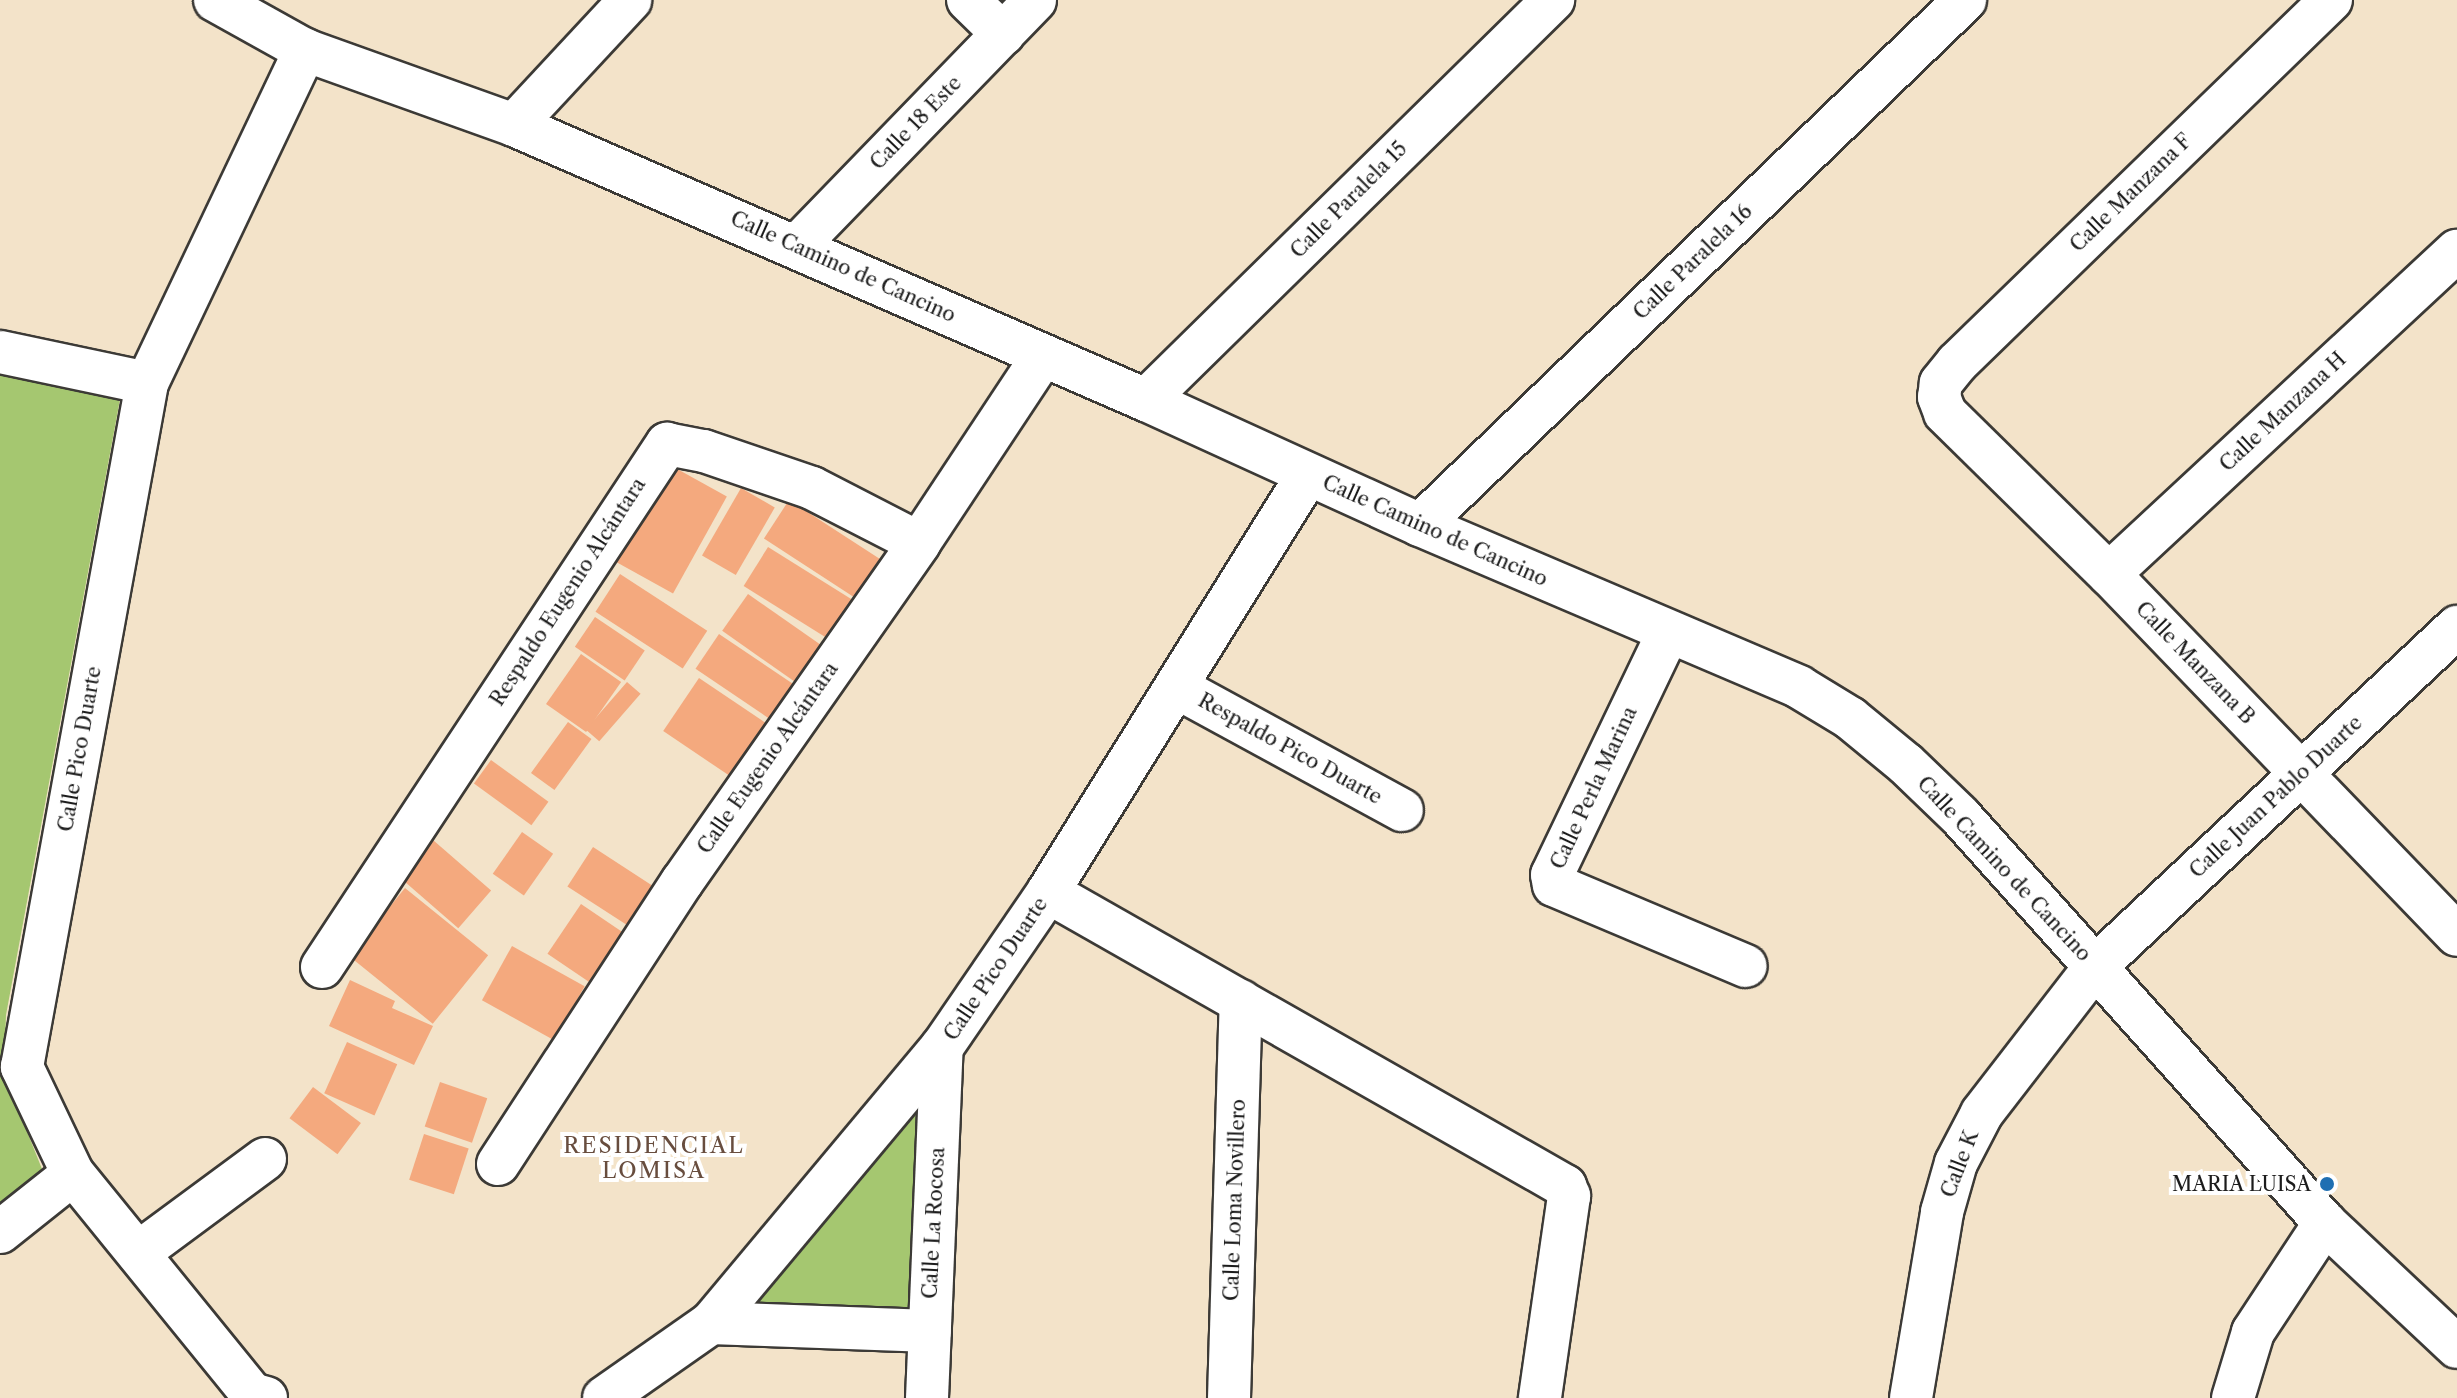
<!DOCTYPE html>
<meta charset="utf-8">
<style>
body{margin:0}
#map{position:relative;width:2457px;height:1398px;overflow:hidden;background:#f3e3c9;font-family:"Libre Caslon Text",serif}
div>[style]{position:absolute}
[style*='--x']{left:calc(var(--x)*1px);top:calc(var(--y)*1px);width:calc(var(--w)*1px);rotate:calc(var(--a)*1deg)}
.green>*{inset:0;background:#a5c770}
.building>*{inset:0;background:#f4a97e;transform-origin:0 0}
.roads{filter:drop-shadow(2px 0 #3c3a36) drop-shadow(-2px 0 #3c3a36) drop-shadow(0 2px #3c3a36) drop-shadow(0 -2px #3c3a36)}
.street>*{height:42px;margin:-21px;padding:0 21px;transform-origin:21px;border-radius:21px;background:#fff}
.dots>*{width:22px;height:22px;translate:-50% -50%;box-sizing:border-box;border:4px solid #fff;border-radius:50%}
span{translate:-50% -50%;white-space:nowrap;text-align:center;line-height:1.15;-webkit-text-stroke:8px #fff;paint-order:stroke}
.street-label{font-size:20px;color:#1c1c1c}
.poi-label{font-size:20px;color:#1c1c1c}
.right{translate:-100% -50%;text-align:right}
.neighbourhood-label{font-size:22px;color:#684d3e;letter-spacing:2px}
</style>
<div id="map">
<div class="green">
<div style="clip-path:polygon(0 374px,121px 394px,6px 1015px,4px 1074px,42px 1169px,0 1209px)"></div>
<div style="clip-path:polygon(929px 1077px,909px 1325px,734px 1317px)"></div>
</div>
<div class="building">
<div style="left:670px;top:465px;width:65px;height:111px;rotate:29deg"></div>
<div style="left:741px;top:488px;width:39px;height:78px;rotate:30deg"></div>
<div style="left:789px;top:500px;width:108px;height:46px;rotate:33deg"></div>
<div style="left:768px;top:547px;width:99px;height:46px;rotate:32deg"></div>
<div style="left:620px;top:574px;width:104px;height:45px;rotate:33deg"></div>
<div style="left:748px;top:594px;width:90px;height:45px;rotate:35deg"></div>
<div style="left:595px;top:617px;width:60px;height:36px;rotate:34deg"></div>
<div style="left:719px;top:634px;width:94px;height:42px;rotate:34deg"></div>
<div style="left:581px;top:654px;width:49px;height:61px;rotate:35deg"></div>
<div style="left:699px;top:678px;width:85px;height:64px;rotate:34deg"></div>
<div style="left:627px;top:682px;width:18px;height:63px;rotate:41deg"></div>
<div style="left:568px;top:722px;width:29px;height:63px;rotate:36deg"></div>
<div style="left:491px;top:760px;width:71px;height:29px;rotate:36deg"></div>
<div style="left:522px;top:832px;width:38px;height:51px;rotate:35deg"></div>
<div style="left:433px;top:840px;width:77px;height:50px;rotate:41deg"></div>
<div style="left:593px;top:847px;width:71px;height:47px;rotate:33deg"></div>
<div style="left:405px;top:888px;width:107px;height:88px;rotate:39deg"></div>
<div style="left:581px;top:904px;width:53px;height:60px;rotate:34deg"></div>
<div style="left:512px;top:946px;width:83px;height:62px;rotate:29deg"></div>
<div style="clip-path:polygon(350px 980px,395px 1001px,392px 1008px,433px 1026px,414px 1065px,329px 1026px)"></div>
<div style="left:347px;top:1042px;width:55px;height:56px;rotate:24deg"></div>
<div style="left:440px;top:1082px;width:50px;height:47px;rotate:19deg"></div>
<div style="left:313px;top:1087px;width:60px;height:39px;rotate:37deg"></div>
<div style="left:424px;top:1134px;width:47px;height:48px;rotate:18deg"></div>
</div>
<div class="roads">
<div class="street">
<div style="--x:215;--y:0;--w:103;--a:29.1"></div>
<div style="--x:305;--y:50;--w:222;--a:19.7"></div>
<div style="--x:514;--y:125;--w:689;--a:23.52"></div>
<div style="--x:1146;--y:400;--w:301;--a:24.5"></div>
<div style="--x:1420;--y:525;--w:412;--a:23.1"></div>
<div style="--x:1799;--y:687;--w:60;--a:31.3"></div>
<div style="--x:1850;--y:718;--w:72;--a:39.4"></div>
<div style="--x:1906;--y:764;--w:75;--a:43.9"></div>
<div style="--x:1960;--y:816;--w:547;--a:48.11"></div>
<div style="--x:2325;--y:1223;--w:181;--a:43.2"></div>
<div style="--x:968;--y:0;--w:49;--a:44.2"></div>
<div style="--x:2331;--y:0;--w:521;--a:135.86"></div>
<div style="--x:1957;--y:363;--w:26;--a:129"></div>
<div style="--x:1941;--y:383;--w:14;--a:98"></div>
<div style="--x:1939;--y:397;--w:17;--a:69"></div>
<div style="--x:1945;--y:413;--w:230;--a:44.5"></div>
<div style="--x:2109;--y:574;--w:501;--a:46.05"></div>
<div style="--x:514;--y:125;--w:171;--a:-47.1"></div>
<div style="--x:797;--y:246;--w:342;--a:-45.9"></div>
<div style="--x:0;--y:352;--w:150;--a:11.9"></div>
<div style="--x:1146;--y:400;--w:571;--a:-44.5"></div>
<div style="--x:1420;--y:525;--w:757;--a:-43.93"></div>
<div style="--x:2109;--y:574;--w:475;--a:-42.9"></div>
<div style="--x:1668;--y:633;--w:268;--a:115.6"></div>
<div style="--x:1552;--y:875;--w:10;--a:79"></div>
<div style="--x:1554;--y:885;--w:208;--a:22.9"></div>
<div style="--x:1178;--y:688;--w:255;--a:28.6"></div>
<div style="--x:1048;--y:892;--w:595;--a:29.63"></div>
<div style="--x:1565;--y:1186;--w:11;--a:68"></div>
<div style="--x:1569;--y:1196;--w:204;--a:98.2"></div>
<div style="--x:322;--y:967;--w:627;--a:-56.59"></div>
<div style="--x:667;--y:444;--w:38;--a:11"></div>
<div style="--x:704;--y:451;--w:114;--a:18.9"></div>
<div style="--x:812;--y:488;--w:120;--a:27.2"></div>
<div style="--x:498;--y:1164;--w:337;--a:-56.9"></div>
<div style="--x:682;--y:882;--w:414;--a:-55"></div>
<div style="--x:919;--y:543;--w:224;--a:-56.5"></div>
<div style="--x:0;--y:1232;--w:93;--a:-38.5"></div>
<div style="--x:138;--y:1253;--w:158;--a:-36.5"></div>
<div style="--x:711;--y:1323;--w:219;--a:2.1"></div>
<div style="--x:266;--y:1398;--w:15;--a:-164"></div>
<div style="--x:252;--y:1394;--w:284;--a:-129.1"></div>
<div style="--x:73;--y:1174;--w:119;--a:-115.5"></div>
<div style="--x:22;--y:1067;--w:695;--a:-79.64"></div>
<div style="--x:147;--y:383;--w:369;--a:-64.6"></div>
<div style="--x:604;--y:1398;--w:131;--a:-35"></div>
<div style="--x:711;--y:1323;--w:360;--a:-50.1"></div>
<div style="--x:942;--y:1047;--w:188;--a:-55.6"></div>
<div style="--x:1048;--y:892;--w:491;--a:-58.1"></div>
<div style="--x:927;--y:1398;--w:351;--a:-87.6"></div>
<div style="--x:1229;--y:1398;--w:397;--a:-88.3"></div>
<div style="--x:1911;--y:1398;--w:189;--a:-80.5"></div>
<div style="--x:1942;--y:1212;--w:51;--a:-74.1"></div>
<div style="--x:1956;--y:1163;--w:56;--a:-62.5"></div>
<div style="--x:1982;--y:1113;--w:185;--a:-52.3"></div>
<div style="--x:2095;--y:967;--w:497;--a:-43.2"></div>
<div style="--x:2233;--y:1398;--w:69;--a:-73.1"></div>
<div style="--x:2253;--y:1332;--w:131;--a:-56.6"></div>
</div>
</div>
<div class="dots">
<div style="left:2327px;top:1184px;background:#1f6fb2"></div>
</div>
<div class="street-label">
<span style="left:916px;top:123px;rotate:-46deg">Calle 18 Este</span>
<span style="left:2131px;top:193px;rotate:-44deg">Calle Manzana F</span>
<span style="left:1349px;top:200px;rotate:-45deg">Calle Paralela 15</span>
<span style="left:1693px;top:262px;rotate:-44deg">Calle Paralela 16</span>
<span style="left:843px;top:267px;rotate:24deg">Calle Camino de Cancino</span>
<span style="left:2283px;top:412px;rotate:-43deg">Calle Manzana H</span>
<span style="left:1435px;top:531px;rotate:24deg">Calle Camino de Cancino</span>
<span style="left:568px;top:592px;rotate:-57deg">Respaldo Eugenio Alcántara</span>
<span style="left:2195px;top:663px;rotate:46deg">Calle Manzana B</span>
<span style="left:80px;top:749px;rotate:-80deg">Calle Pico Duarte</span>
<span style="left:1290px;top:749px;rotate:29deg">Respaldo Pico Duarte</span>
<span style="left:768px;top:758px;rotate:-55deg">Calle Eugenio Alcántara</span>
<span style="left:1594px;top:788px;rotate:-65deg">Calle Perla Marina</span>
<span style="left:2276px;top:797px;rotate:-43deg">Calle Juan Pablo Duarte</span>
<span style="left:2004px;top:869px;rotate:47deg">Calle Camino de Cancino</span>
<span style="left:996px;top:969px;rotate:-56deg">Calle Pico Duarte</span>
<span style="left:1960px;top:1164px;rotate:-69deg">Calle K</span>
<span style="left:1235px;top:1200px;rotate:-88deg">Calle Loma Novillero</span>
<span style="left:934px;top:1223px;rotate:-87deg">Calle La Rocosa</span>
</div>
<div class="poi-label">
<span class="right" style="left:2311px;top:1184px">MARIA LUISA</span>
</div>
<div class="neighbourhood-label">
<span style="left:654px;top:1158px">RESIDENCIAL<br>LOMISA</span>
</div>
</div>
